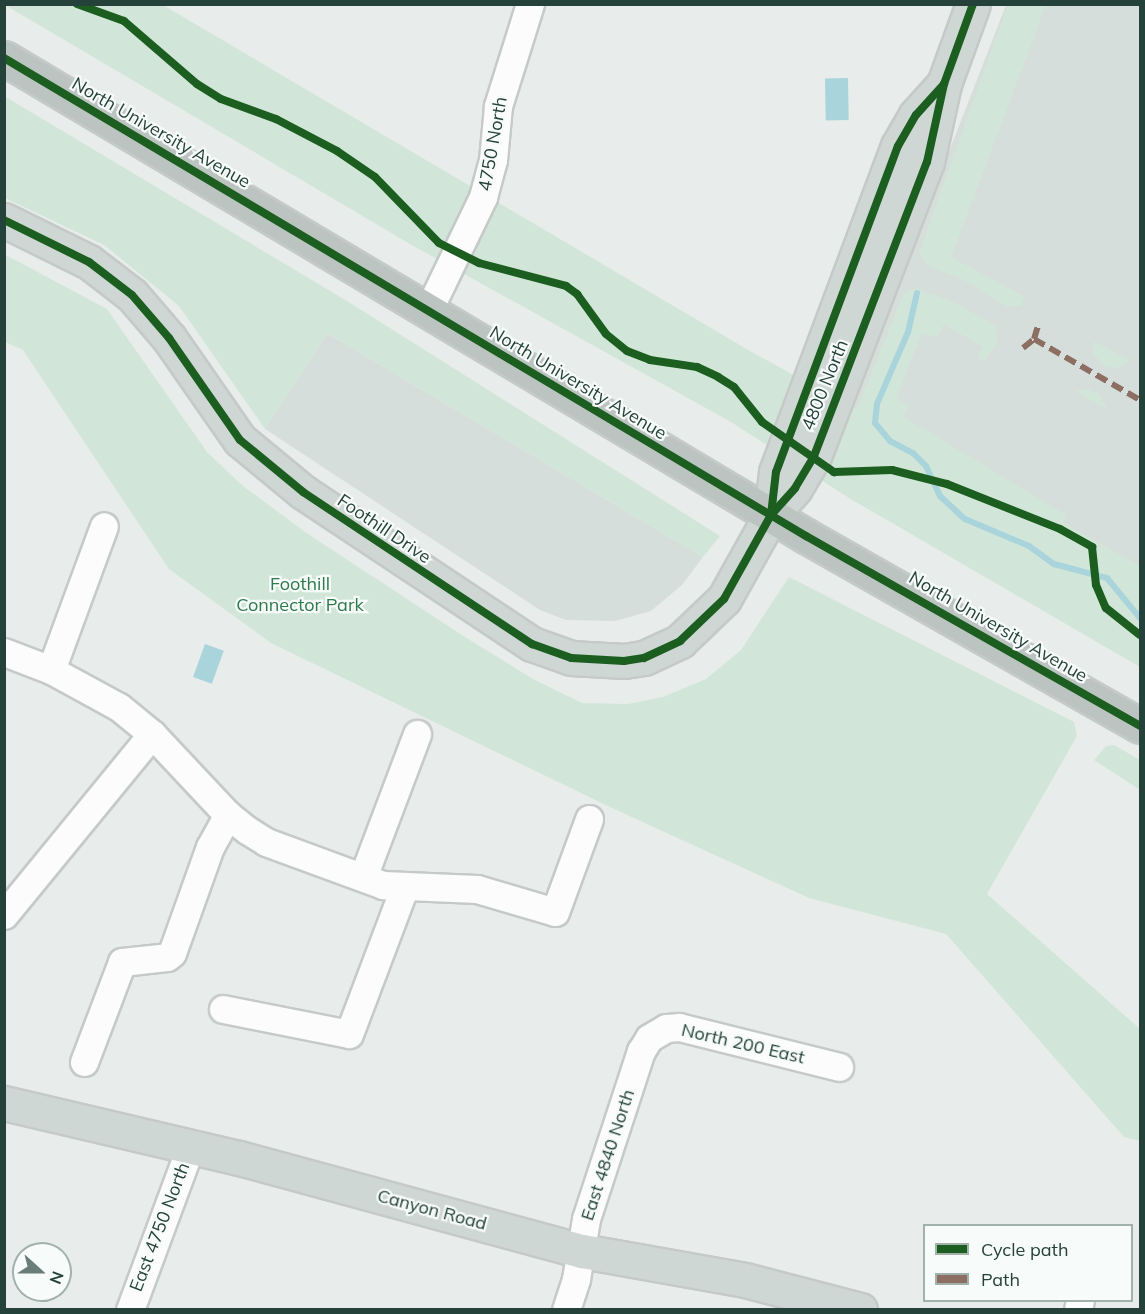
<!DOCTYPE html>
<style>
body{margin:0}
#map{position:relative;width:1145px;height:1314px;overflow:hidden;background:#e8edeb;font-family:Mulish,sans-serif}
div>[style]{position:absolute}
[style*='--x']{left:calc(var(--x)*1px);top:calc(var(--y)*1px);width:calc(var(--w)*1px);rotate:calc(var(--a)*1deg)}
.built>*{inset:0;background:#d6dedb}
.green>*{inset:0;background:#d1e6d8}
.water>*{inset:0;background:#a9d4db;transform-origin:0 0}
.stream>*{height:6px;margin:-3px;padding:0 3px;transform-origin:3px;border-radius:3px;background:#a9d4db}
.roads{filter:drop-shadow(2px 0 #c5cac8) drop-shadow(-2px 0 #c5cac8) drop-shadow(0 2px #c5cac8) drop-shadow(0 -2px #c5cac8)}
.minor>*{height:27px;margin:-13.5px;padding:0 13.5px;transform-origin:13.5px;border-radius:13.5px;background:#fcfcfc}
.major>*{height:33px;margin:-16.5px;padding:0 16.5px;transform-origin:16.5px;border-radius:16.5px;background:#cfd7d5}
.highway>*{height:33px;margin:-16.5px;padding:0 16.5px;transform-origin:16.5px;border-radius:16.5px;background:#bcc4c2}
.quiet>*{height:6px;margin-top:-3px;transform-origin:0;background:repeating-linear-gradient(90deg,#8d6e63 0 12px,transparent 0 18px)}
.cycleway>*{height:8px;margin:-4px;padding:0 4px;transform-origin:4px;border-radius:4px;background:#1b5e20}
span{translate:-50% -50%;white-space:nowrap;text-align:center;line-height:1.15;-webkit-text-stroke:4.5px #f7fbf9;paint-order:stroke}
.street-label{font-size:18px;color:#24423a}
.park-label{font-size:18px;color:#2d7a4b}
.frame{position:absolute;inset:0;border:6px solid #24423a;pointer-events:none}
.legend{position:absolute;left:923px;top:1224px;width:210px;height:78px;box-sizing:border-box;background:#f7fbf9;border:2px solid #a3b1ad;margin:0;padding:8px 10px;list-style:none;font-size:18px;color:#24423a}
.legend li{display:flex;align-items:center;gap:12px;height:30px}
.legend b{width:30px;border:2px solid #a3b1ad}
.north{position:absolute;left:12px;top:1242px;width:60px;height:60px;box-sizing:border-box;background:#f7fbf9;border:2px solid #a3b1ad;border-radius:50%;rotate:111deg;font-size:16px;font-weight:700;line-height:24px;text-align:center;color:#24423a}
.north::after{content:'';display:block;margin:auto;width:21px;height:27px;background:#697e78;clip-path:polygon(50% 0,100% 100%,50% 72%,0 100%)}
</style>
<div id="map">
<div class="built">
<div style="clip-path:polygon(1006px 5px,1140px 5px,1140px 574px,850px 406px)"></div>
<div style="clip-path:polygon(327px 333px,703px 557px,682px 585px,651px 611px,615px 621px,566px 620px,540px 610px,265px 429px)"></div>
</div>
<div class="green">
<div style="clip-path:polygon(5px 5px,163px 5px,750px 351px,857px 410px,903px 295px,916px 288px,958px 304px,995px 326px,998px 342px,983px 362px,978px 358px,983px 347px,944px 324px,937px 337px,921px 334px,896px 399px,909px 404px,904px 417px,1066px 515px,1063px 523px,1140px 566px,1140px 667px,849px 498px,731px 422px,410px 244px)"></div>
<div style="clip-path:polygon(1008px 5px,1046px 5px,951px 257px,1025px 297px,1021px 305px,1008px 307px,964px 280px,929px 266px,919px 253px)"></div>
<div style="clip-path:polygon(4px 96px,347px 301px,720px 536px,703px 557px,327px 333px,265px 429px,179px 306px,104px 245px,5px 198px)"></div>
<div style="clip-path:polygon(4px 254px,107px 309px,207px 452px,243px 486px,308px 534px,465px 637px,533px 679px,582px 703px,628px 704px,663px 697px,706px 679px,741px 650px,789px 577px,1074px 722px,1077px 736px,987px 894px,1140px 1029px,1140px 1141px,1124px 1137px,946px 934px,809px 898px,612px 808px,271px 643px,169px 569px,23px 350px,5px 342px)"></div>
<div style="clip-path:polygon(1094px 341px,1129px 360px,1119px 369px,1103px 366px,1093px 352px)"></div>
<div style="clip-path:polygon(1087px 389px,1099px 394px,1107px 409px,1076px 391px)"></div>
<div style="clip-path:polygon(1114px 745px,1140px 760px,1140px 790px,1094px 760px,1106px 746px)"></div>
</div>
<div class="water">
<div style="left:848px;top:78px;width:42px;height:23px;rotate:89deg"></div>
<div style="left:205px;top:644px;width:20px;height:35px;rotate:20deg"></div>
</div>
<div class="stream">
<div style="--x:917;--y:293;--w:40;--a:103"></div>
<div style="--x:908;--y:332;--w:78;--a:113.3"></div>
<div style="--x:877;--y:404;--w:19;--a:96"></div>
<div style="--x:875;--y:423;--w:23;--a:50"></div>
<div style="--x:890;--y:441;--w:27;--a:28"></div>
<div style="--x:914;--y:454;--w:17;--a:45"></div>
<div style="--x:926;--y:466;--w:33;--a:65"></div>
<div style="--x:940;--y:496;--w:34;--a:43"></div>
<div style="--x:965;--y:519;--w:69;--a:22.9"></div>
<div style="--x:1029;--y:546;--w:31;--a:36"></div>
<div style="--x:1054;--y:564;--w:55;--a:14.8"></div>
<div style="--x:1107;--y:578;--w:52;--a:50.5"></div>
</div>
<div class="roads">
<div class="minor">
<div style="--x:428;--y:311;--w:127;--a:-64.2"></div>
<div style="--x:483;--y:197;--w:38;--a:-75"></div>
<div style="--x:493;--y:160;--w:54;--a:-84.7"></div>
<div style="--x:498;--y:106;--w:107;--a:-72.6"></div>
<div style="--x:4;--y:652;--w:50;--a:21"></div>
<div style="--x:51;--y:670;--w:77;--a:28.6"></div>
<div style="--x:119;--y:707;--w:43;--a:39.3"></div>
<div style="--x:152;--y:734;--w:110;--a:46.8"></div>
<div style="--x:227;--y:814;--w:26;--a:39"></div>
<div style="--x:247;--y:830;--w:22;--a:32"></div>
<div style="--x:266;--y:842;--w:125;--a:20.2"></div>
<div style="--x:383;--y:885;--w:94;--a:2.4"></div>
<div style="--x:477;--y:889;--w:81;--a:16.4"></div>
<div style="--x:555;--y:912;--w:99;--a:-69.9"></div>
<div style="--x:51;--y:670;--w:153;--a:-69.8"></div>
<div style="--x:363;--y:877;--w:153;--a:-69.3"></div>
<div style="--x:4;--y:915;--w:234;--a:-50.7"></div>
<div style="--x:223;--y:1009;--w:128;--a:11.2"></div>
<div style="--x:349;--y:1034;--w:158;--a:-69.3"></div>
<div style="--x:84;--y:1062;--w:107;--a:-69.2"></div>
<div style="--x:122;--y:962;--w:45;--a:-6.3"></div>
<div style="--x:167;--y:957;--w:6;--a:-39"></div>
<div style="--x:172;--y:953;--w:113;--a:-70.3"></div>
<div style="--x:210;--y:847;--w:37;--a:-61"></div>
<div style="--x:130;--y:1310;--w:176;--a:-69.7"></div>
<div style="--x:566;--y:1310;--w:33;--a:-72"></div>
<div style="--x:576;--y:1279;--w:61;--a:-80.5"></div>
<div style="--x:586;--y:1219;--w:177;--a:-71.9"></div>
<div style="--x:641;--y:1051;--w:15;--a:-58"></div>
<div style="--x:649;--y:1038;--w:20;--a:-30"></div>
<div style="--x:666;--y:1028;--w:13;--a:-4"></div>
<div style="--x:679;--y:1027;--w:165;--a:14"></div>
<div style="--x:1078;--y:1310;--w:10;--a:-79"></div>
</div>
<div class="major">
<div style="--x:4;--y:220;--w:95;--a:26.3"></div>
<div style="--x:89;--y:262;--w:54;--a:37.5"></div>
<div style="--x:132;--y:295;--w:57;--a:49.3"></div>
<div style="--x:169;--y:338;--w:124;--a:55.2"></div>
<div style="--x:240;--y:440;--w:82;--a:39.5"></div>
<div style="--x:303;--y:492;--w:275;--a:33.6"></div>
<div style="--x:532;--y:644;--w:41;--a:19.7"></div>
<div style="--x:571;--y:658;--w:53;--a:3.2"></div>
<div style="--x:624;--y:661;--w:20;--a:-9"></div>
<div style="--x:644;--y:658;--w:40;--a:-25"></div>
<div style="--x:680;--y:641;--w:61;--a:-43.7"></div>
<div style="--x:724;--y:599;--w:96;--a:-60.8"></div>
<div style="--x:771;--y:515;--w:36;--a:-48"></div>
<div style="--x:795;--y:488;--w:37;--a:-59"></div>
<div style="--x:814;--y:456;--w:315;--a:-69"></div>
<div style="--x:927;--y:162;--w:80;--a:-77.7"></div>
<div style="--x:944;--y:84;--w:85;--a:-70.1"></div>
<div style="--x:771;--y:515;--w:43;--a:-83.4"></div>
<div style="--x:776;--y:472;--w:348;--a:-69.5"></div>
<div style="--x:898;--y:146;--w:36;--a:-60"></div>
<div style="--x:916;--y:115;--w:42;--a:-47.9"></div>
<div style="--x:4;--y:1103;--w:241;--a:13.2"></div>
<div style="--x:239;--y:1158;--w:355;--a:15.2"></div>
<div style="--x:582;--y:1251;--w:166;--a:10.1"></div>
<div style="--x:745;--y:1280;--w:119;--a:14.6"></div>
</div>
<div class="highway">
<div style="--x:4;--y:58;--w:934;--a:30.8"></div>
<div style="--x:806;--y:536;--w:384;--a:29.6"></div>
</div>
</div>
<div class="quiet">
<div style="--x:1034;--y:339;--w:122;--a:29.9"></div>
<div style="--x:1023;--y:348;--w:14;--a:-39"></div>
<div style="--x:1034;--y:339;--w:17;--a:-73"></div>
</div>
<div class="cycleway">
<div style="--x:77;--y:4;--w:50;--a:19.9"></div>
<div style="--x:124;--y:21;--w:96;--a:40.8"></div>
<div style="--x:197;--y:84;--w:28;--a:32"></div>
<div style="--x:221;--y:99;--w:59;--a:20"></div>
<div style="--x:276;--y:119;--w:69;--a:27.7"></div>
<div style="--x:337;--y:151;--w:46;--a:34.4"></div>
<div style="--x:375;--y:177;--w:92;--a:45.9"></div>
<div style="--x:439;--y:243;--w:45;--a:26.6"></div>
<div style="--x:479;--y:263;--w:90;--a:14.8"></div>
<div style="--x:566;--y:286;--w:14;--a:36"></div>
<div style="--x:577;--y:294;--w:49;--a:54.1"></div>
<div style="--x:606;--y:334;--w:27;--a:39"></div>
<div style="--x:627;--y:351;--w:25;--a:21"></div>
<div style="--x:650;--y:360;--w:48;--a:8.5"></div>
<div style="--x:697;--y:367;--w:23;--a:25"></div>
<div style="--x:718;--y:377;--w:19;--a:32"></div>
<div style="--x:734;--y:387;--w:45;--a:51.3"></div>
<div style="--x:762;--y:422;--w:88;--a:34.8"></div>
<div style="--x:834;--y:472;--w:58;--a:-2"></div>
<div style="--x:892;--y:470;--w:57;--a:14.3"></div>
<div style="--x:947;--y:484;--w:122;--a:21.7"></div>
<div style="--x:1060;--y:529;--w:37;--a:29"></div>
<div style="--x:1092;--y:547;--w:38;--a:84"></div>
<div style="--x:1096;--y:585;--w:25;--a:67"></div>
<div style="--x:1106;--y:608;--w:43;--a:38.5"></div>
<div style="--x:4;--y:58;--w:934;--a:30.8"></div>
<div style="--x:806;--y:536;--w:384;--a:29.6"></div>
<div style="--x:4;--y:220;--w:95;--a:26.3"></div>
<div style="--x:89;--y:262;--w:54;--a:37.5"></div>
<div style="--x:132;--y:295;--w:57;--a:49.3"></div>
<div style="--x:169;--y:338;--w:124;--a:55.2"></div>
<div style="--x:240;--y:440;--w:82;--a:39.5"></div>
<div style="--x:303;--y:492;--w:275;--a:33.6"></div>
<div style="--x:532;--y:644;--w:41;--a:19.7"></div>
<div style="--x:571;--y:658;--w:53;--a:3.2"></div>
<div style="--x:624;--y:661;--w:20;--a:-9"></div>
<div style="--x:644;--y:658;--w:40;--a:-25"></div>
<div style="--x:680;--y:641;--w:61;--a:-43.7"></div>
<div style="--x:724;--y:599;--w:96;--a:-60.8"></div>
<div style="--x:771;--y:515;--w:36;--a:-48"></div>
<div style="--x:795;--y:488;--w:37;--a:-59"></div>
<div style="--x:814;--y:456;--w:315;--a:-69"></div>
<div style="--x:927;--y:162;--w:80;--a:-77.7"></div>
<div style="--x:944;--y:84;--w:85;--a:-70.1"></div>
<div style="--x:771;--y:515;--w:43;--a:-83.4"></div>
<div style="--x:776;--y:472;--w:348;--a:-69.5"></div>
<div style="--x:898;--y:146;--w:36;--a:-60"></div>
<div style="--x:916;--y:115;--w:42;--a:-47.9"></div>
</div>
<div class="street-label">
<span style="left:161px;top:133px;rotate:30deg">North University Avenue</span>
<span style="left:493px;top:144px;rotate:-80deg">4750 North</span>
<span style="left:578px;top:383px;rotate:31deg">North University Avenue</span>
<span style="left:825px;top:385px;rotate:-68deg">4800 North</span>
<span style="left:384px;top:529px;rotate:34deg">Foothill Drive</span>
<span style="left:998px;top:627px;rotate:30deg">North University Avenue</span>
<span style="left:743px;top:1044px;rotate:13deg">North 200 East</span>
<span style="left:608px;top:1155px;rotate:-72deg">East 4840 North</span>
<span style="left:432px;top:1210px;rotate:15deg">Canyon Road</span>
<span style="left:160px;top:1227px;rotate:-69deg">East 4750 North</span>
</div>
<div class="park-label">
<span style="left:300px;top:595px">Foothill<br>Connector Park</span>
</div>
<div class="frame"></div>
<ul class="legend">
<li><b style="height:8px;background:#1b5e20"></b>Cycle path</li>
<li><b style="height:8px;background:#8d6e63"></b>Path</li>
</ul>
<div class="north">N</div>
</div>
